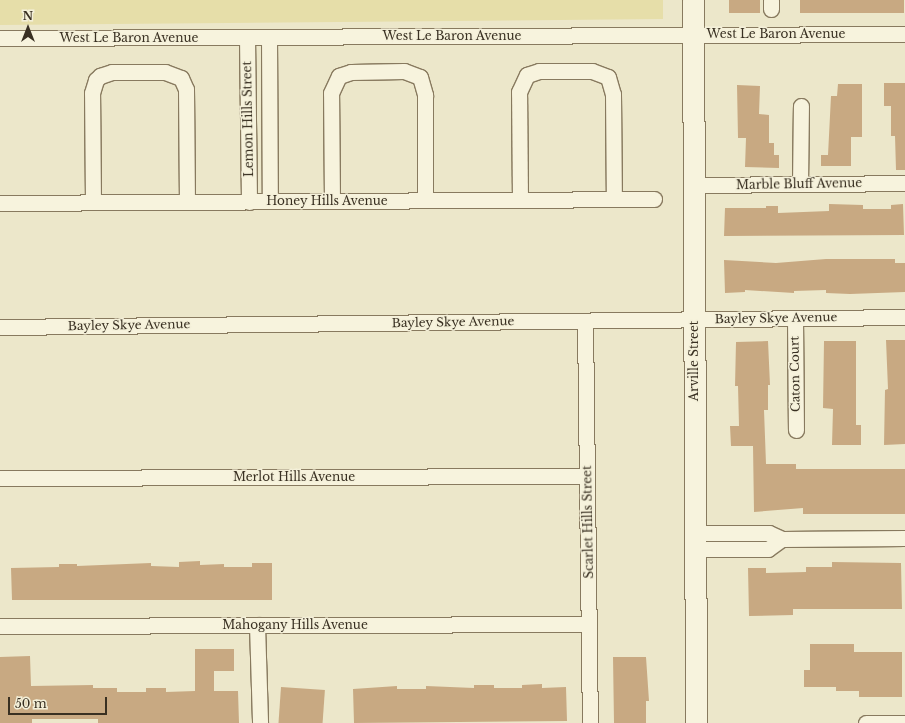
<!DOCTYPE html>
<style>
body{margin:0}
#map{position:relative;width:905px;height:723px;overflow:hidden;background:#ece7ca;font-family:"Libre Baskerville",serif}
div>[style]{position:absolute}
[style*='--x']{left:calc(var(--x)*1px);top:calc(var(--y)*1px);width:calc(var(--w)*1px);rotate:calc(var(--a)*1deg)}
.sand>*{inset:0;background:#e6dea9}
.building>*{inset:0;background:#c8a982;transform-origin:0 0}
.roads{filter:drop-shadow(1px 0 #887a5f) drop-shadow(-1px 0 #887a5f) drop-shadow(0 1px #887a5f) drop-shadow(0 -1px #887a5f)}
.street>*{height:15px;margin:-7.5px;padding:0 7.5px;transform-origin:7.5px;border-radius:7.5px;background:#f7f3dd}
.secondary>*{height:21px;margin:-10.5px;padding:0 10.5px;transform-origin:10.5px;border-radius:10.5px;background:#f7f3dd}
span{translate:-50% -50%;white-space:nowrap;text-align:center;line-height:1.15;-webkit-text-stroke:3px #f4f0d9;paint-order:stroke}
.street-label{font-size:12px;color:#393022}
.north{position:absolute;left:8px;top:8px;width:40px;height:40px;-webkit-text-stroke:3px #f4f0d9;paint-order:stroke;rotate:0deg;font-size:11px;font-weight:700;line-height:16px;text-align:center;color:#393022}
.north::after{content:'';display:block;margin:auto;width:14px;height:18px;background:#393022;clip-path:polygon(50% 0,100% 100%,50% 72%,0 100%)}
.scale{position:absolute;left:8px;top:697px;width:99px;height:18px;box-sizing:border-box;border:2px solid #393022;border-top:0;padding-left:5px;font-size:12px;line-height:14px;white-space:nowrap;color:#393022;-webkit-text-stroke:3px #f4f0d9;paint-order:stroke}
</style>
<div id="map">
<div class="sand">
<div style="clip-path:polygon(0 0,663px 0,663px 19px,0 25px)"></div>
</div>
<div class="building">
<div style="left:729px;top:0;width:31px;height:13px"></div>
<div style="left:800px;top:0;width:104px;height:13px"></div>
<div style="clip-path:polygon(884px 83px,905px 83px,905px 170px,896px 170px,895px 136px,891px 136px,891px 106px,884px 106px)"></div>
<div style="clip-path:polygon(838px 84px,862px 84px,862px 137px,851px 137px,851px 166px,821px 166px,821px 155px,828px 155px,831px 96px,837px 96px)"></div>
<div style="clip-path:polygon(737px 85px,760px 86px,759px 114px,769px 115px,769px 143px,774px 143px,774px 155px,779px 155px,779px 168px,745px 167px,746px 138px,738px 138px)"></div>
<div style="clip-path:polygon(829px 204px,863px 205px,863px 209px,891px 209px,891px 205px,903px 204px,904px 235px,724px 236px,725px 208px,766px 208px,766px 206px,778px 206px,778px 213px,829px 211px)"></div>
<div style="clip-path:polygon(826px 259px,895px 259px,895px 263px,905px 263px,905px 292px,850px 294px,826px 293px,826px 290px,794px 291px,794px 293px,745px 290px,745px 292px,725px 293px,724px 260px,776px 263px)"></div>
<div style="clip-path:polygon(886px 340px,905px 340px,905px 444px,884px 445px,885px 390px,888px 389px)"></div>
<div style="clip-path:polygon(768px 341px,770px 385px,768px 385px,768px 410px,764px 410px,766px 464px,796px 464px,796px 469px,905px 469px,905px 514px,803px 514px,803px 508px,754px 512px,753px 446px,731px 446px,730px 426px,739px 426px,738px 386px,735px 386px,736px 342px)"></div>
<div style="clip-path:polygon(824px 341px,856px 341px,856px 425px,861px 425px,861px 445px,832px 445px,833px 409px,823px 408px)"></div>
<div style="clip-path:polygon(200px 561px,200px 565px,224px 564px,224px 567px,252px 567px,252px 563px,272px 563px,272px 600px,12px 600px,11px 568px,59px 567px,59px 564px,77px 564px,77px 566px,151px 563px,151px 566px,179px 567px,179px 562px)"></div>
<div style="clip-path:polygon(832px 562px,901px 563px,902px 609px,793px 609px,793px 615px,749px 616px,748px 568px,766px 568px,766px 573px,806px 572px,806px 567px,832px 567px)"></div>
<div style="clip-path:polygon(810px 644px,854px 644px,854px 652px,902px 652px,902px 697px,859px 697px,859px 691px,836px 691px,836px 687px,804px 687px,804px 670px,810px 670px)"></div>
<div style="clip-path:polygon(195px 649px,234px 649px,234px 671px,214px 671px,214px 691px,238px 691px,239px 723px,98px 723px,98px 719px,32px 719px,32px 723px,0 723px,0 657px,30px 656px,31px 686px,93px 685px,93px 688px,117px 688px,117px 692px,146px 692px,146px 688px,166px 688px,166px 692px,195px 691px)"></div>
<div style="clip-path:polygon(613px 657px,646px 657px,649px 701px,646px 701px,646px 723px,614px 723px)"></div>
<div style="clip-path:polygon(542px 684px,542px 688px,566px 687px,567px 721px,354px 723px,353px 689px,397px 686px,397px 689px,426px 689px,426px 686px,474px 688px,474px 685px,494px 685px,494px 688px,522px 688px,522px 685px)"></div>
<div style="left:281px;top:687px;width:44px;height:36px;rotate:4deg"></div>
</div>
<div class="roads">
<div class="street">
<div style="--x:771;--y:0;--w:9;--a:90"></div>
<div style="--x:247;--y:37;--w:165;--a:89.3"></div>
<div style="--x:269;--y:37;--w:164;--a:89.7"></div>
<div style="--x:0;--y:38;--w:905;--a:-0.25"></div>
<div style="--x:800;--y:184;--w:78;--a:-89.3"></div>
<div style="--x:694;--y:185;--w:211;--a:-0.5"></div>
<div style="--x:520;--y:200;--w:108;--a:-90.5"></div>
<div style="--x:519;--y:92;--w:19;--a:-65"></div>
<div style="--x:527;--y:75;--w:13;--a:-18"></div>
<div style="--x:539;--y:71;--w:53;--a:0"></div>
<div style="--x:592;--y:71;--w:17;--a:21"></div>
<div style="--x:608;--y:77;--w:18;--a:74"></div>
<div style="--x:613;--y:94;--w:105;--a:89.5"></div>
<div style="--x:332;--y:201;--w:108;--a:-90.5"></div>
<div style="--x:331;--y:93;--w:19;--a:-65"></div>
<div style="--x:339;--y:76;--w:13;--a:-18"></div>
<div style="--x:351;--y:72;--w:53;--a:-1.1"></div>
<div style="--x:404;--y:71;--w:17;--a:21"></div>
<div style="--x:420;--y:77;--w:19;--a:74"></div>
<div style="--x:425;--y:95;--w:105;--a:90"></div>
<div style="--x:93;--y:202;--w:109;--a:-90.5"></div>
<div style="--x:92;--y:93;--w:14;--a:-73"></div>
<div style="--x:96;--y:80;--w:6;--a:-45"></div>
<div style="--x:100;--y:76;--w:13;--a:-18"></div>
<div style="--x:112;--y:72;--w:53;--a:0"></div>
<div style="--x:165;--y:72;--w:17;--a:21"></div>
<div style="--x:181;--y:78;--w:12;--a:66"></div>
<div style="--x:186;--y:89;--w:113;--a:89.5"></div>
<div style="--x:0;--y:203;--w:654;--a:-0.35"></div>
<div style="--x:795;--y:318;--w:112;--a:89.5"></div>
<div style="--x:585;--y:321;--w:402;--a:89.3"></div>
<div style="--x:0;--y:327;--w:905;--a:-0.63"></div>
<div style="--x:0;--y:478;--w:587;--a:-0.2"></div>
<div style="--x:695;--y:533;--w:74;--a:0"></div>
<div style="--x:769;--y:533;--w:14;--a:25"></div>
<div style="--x:782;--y:539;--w:123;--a:-0.5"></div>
<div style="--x:695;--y:549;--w:73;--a:0"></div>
<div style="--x:768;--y:549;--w:17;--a:-36"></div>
<div style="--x:257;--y:625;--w:98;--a:88.2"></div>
<div style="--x:0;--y:626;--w:589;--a:-0.19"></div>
<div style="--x:866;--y:723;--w:39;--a:0"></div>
</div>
<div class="secondary">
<div style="--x:693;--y:0;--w:723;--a:89.76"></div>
</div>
</div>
<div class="street-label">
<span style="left:776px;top:34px">West Le Baron Avenue</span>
<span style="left:452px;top:36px">West Le Baron Avenue</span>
<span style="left:129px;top:38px">West Le Baron Avenue</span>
<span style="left:248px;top:119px;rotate:-91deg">Lemon Hills Street</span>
<span style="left:799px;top:184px;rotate:-1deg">Marble Bluff Avenue</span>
<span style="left:327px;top:201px">Honey Hills Avenue</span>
<span style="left:776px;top:318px;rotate:-1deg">Bayley Skye Avenue</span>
<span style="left:453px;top:322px;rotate:-1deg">Bayley Skye Avenue</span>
<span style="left:129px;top:325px;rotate:-1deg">Bayley Skye Avenue</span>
<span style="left:694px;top:361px;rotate:-90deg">Arville Street</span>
<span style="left:795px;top:374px;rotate:-91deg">Caton Court</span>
<span style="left:294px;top:477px">Merlot Hills Avenue</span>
<span style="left:588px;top:522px;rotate:-91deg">Scarlet Hills Street</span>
<span style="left:295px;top:625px">Mahogany Hills Avenue</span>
</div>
<div class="north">N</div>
<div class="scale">50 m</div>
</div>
